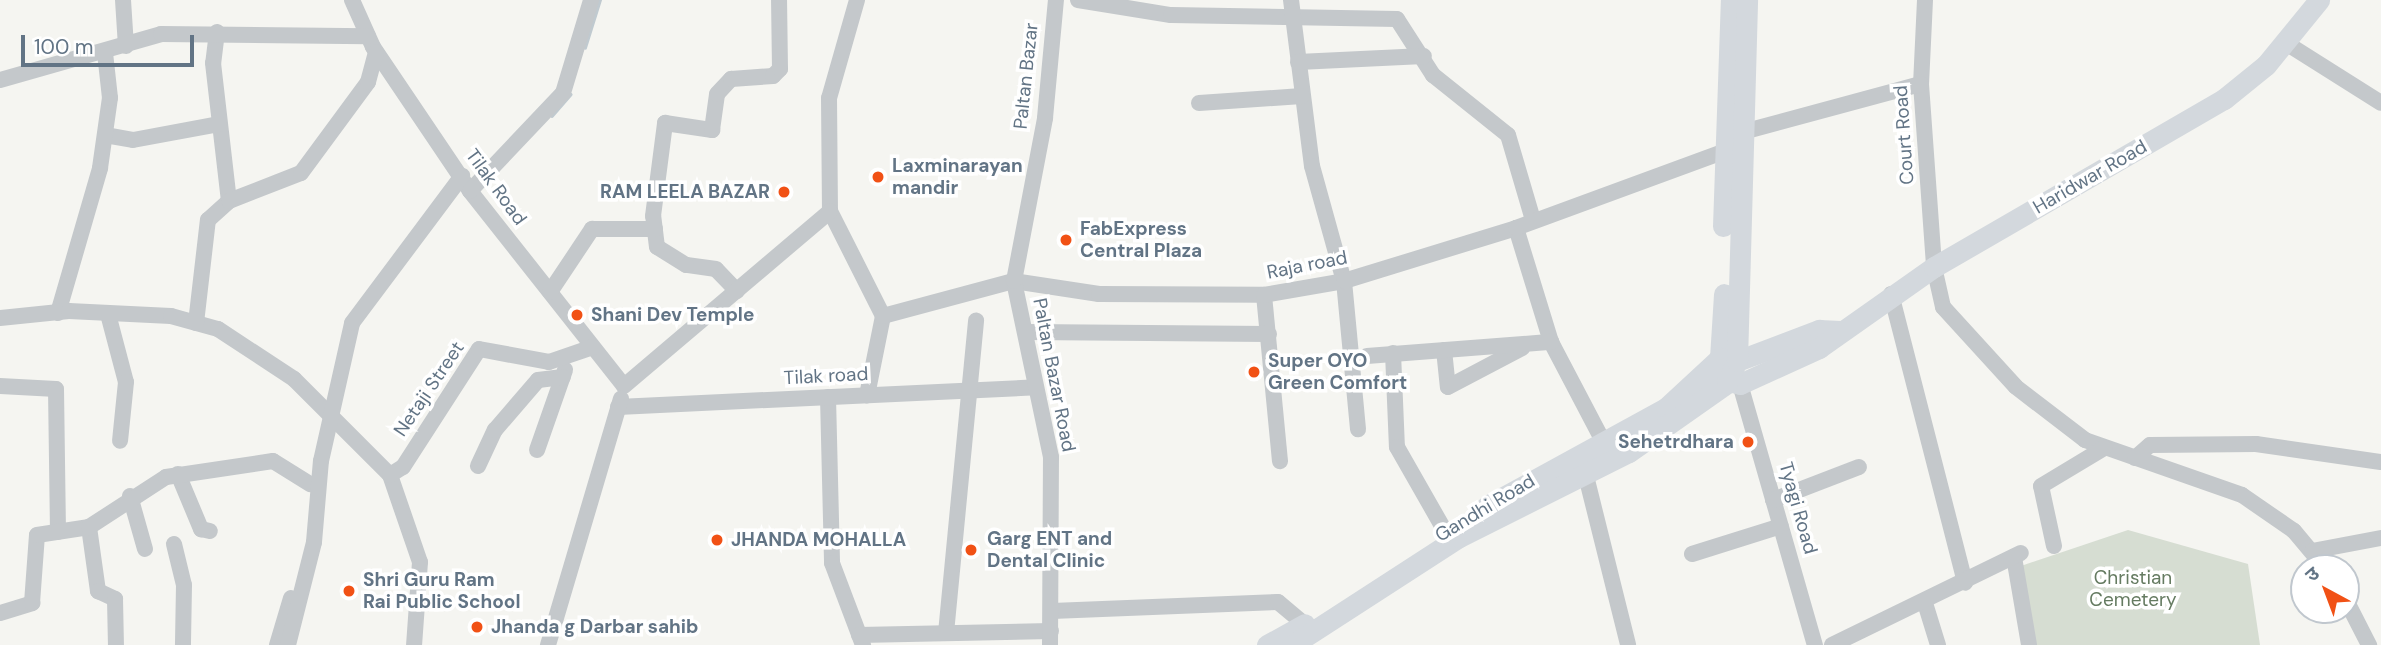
<!DOCTYPE html>
<meta charset="utf-8">
<style>
body{margin:0}
#map{position:relative;width:2381px;height:645px;overflow:hidden;background:#f5f5f1;font-family:"DM Sans","Noto Sans Devanagari",sans-serif}
div>[style]{position:absolute}
[style*='--x']{left:calc(var(--x)*1px);top:calc(var(--y)*1px);width:calc(var(--w)*1px);rotate:calc(var(--a)*1deg)}
.green>*{inset:0;background:#d6ddd2}
.stream>*{height:3.5px;margin:-1.75px;padding:0 1.75px;transform-origin:1.75px;border-radius:1.75px;background:#c0cad0}
.minor>*{height:16px;margin:-8px;padding:0 8px;transform-origin:8px;border-radius:8px;background:#c4c8cb}
.major>*{height:21px;margin:-10.5px;padding:0 10.5px;transform-origin:10.5px;border-radius:10.5px;background:#d3d8dd}
.dots>*{width:19px;height:19px;translate:-50% -50%;box-sizing:border-box;border:4px solid #fff;border-radius:50%}
span{translate:-50% -50%;white-space:nowrap;text-align:center;line-height:1.15;-webkit-text-stroke:7px #fff;paint-order:stroke}
.street-label{font-size:19px;color:#627485}
.poi-label{font-size:19px;color:#627485;font-weight:700}
.left{translate:0 -50%;text-align:left}
.right{translate:-100% -50%;text-align:right}
.park-label{font-size:19px;color:#657b61}
.north{position:absolute;left:2290px;top:554px;width:70px;height:70px;box-sizing:border-box;background:#fff;border:2px solid #c0c7ce;border-radius:50%;rotate:319deg;font-size:19px;font-weight:700;line-height:28px;text-align:center;color:#627485}
.north::after{content:'';display:block;margin:auto;width:24px;height:32px;background:#f15115;clip-path:polygon(50% 0,100% 100%,50% 72%,0 100%)}
.scale{position:absolute;left:21px;top:35px;width:173px;height:32px;box-sizing:border-box;border:4px solid #627485;border-top:0;padding-left:9px;font-size:21px;line-height:24px;white-space:nowrap;color:#627485;-webkit-text-stroke:5px #fff;paint-order:stroke}
</style>
<div id="map">
<div class="green">
<div style="clip-path:polygon(2128px 530px,2248px 564px,2260px 645px,2032px 645px,2018px 567px)"></div>
</div>
<div class="stream">
<div style="--x:585;--y:48;--w:50;--a:-72.6"></div>
<div style="--x:552;--y:116;--w:28;--a:-49"></div>
</div>
<div class="minor">
<div style="--x:123;--y:0;--w:46;--a:86.3"></div>
<div style="--x:352;--y:0;--w:51;--a:65.9"></div>
<div style="--x:373;--y:47;--w:174;--a:56"></div>
<div style="--x:470;--y:191;--w:248;--a:51.7"></div>
<div style="--x:857;--y:0;--w:102;--a:105.9"></div>
<div style="--x:829;--y:98;--w:113;--a:89.5"></div>
<div style="--x:830;--y:211;--w:118;--a:63.2"></div>
<div style="--x:883;--y:316;--w:81;--a:101.4"></div>
<div style="--x:1078;--y:0;--w:94;--a:9.2"></div>
<div style="--x:1171;--y:15;--w:226;--a:1"></div>
<div style="--x:1397;--y:19;--w:67;--a:57.3"></div>
<div style="--x:1433;--y:75;--w:96;--a:38.7"></div>
<div style="--x:1508;--y:135;--w:89;--a:73.6"></div>
<div style="--x:1291;--y:0;--w:167;--a:82.8"></div>
<div style="--x:1312;--y:166;--w:119;--a:74.5"></div>
<div style="--x:1344;--y:281;--w:149;--a:84.6"></div>
<div style="--x:1925;--y:0;--w:84;--a:92.7"></div>
<div style="--x:1921;--y:84;--w:183;--a:85.9"></div>
<div style="--x:1934;--y:267;--w:41;--a:77.3"></div>
<div style="--x:1943;--y:307;--w:108;--a:47.6"></div>
<div style="--x:2016;--y:387;--w:87;--a:37.5"></div>
<div style="--x:2085;--y:440;--w:166;--a:19.3"></div>
<div style="--x:2242;--y:495;--w:63;--a:34.7"></div>
<div style="--x:2294;--y:531;--w:48;--a:50"></div>
<div style="--x:217;--y:32;--w:31;--a:97"></div>
<div style="--x:213;--y:63;--w:139;--a:83.4"></div>
<div style="--x:2286;--y:43;--w:112;--a:32.3"></div>
<div style="--x:1298;--y:62;--w:126;--a:-2.7"></div>
<div style="--x:0;--y:80;--w:167;--a:-15.9"></div>
<div style="--x:161;--y:34;--w:207;--a:0.6"></div>
<div style="--x:1199;--y:103;--w:103;--a:-3.9"></div>
<div style="--x:1739;--y:133;--w:188;--a:-15.1"></div>
<div style="--x:105;--y:135;--w:28;--a:10"></div>
<div style="--x:133;--y:140;--w:87;--a:-10.5"></div>
<div style="--x:470;--y:191;--w:135;--a:-46.5"></div>
<div style="--x:563;--y:93;--w:97;--a:-73.2"></div>
<div style="--x:1516;--y:228;--w:119;--a:72.9"></div>
<div style="--x:1551;--y:342;--w:114;--a:62.3"></div>
<div style="--x:737;--y:291;--w:30;--a:-134"></div>
<div style="--x:716;--y:269;--w:30;--a:-172"></div>
<div style="--x:686;--y:265;--w:34;--a:-148"></div>
<div style="--x:657;--y:247;--w:31;--a:-97"></div>
<div style="--x:653;--y:216;--w:94;--a:-82.6"></div>
<div style="--x:665;--y:123;--w:48;--a:8.5"></div>
<div style="--x:712;--y:130;--w:36;--a:-82"></div>
<div style="--x:717;--y:94;--w:21;--a:-47"></div>
<div style="--x:731;--y:79;--w:42;--a:-4.1"></div>
<div style="--x:773;--y:76;--w:10;--a:-45"></div>
<div style="--x:780;--y:69;--w:69;--a:-90.8"></div>
<div style="--x:550;--y:292;--w:76;--a:-56.3"></div>
<div style="--x:592;--y:229;--w:63;--a:0"></div>
<div style="--x:1891;--y:294;--w:298;--a:75.6"></div>
<div style="--x:1264;--y:295;--w:167;--a:84.5"></div>
<div style="--x:58;--y:313;--w:151;--a:-73.8"></div>
<div style="--x:100;--y:168;--w:71;--a:-81.9"></div>
<div style="--x:110;--y:98;--w:45;--a:-96.3"></div>
<div style="--x:108;--y:314;--w:70;--a:75.2"></div>
<div style="--x:126;--y:382;--w:59;--a:95.8"></div>
<div style="--x:883;--y:316;--w:136;--a:-15"></div>
<div style="--x:1014;--y:281;--w:86;--a:8.7"></div>
<div style="--x:1099;--y:294;--w:165;--a:0.3"></div>
<div style="--x:1264;--y:295;--w:81;--a:-9.9"></div>
<div style="--x:1344;--y:281;--w:180;--a:-17.1"></div>
<div style="--x:1516;--y:228;--w:221;--a:-20.2"></div>
<div style="--x:0;--y:318;--w:69;--a:-5.8"></div>
<div style="--x:69;--y:311;--w:102;--a:2.8"></div>
<div style="--x:171;--y:316;--w:49;--a:15.5"></div>
<div style="--x:218;--y:329;--w:91;--a:33.3"></div>
<div style="--x:294;--y:379;--w:136;--a:45"></div>
<div style="--x:390;--y:475;--w:92;--a:71"></div>
<div style="--x:420;--y:562;--w:83;--a:94.1"></div>
<div style="--x:196;--y:323;--w:104;--a:-83.4"></div>
<div style="--x:208;--y:220;--w:28;--a:-42"></div>
<div style="--x:229;--y:201;--w:77;--a:-21.3"></div>
<div style="--x:301;--y:173;--w:113;--a:-53.6"></div>
<div style="--x:368;--y:82;--w:31;--a:-75"></div>
<div style="--x:1027;--y:332;--w:242;--a:0.5"></div>
<div style="--x:1444;--y:350;--w:37;--a:84"></div>
<div style="--x:1448;--y:387;--w:84;--a:-27.8"></div>
<div style="--x:1393;--y:353;--w:94;--a:87.6"></div>
<div style="--x:1397;--y:447;--w:97;--a:60.3"></div>
<div style="--x:1367;--y:356;--w:185;--a:-4.4"></div>
<div style="--x:1740;--y:384;--w:272;--a:74"></div>
<div style="--x:0;--y:386;--w:56;--a:3.1"></div>
<div style="--x:56;--y:389;--w:143;--a:89.2"></div>
<div style="--x:624;--y:386;--w:270;--a:-40.3"></div>
<div style="--x:828;--y:397;--w:166;--a:88.6"></div>
<div style="--x:832;--y:563;--w:88;--a:69.3"></div>
<div style="--x:618;--y:407;--w:418;--a:-2.7"></div>
<div style="--x:537;--y:450;--w:85;--a:-70.7"></div>
<div style="--x:2135;--y:458;--w:20;--a:-41"></div>
<div style="--x:2150;--y:445;--w:106;--a:-0.5"></div>
<div style="--x:2256;--y:444;--w:126;--a:8.2"></div>
<div style="--x:478;--y:466;--w:40;--a:-65"></div>
<div style="--x:495;--y:430;--w:66;--a:-49.3"></div>
<div style="--x:538;--y:380;--w:25;--a:-7"></div>
<div style="--x:1585;--y:472;--w:178;--a:76"></div>
<div style="--x:178;--y:474;--w:60;--a:67.3"></div>
<div style="--x:201;--y:529;--w:9;--a:13"></div>
<div style="--x:390;--y:475;--w:15;--a:-32"></div>
<div style="--x:403;--y:467;--w:140;--a:-57.2"></div>
<div style="--x:479;--y:349;--w:71;--a:10.5"></div>
<div style="--x:549;--y:362;--w:46;--a:-18.8"></div>
<div style="--x:130;--y:496;--w:55;--a:74.2"></div>
<div style="--x:1773;--y:500;--w:92;--a:-21"></div>
<div style="--x:89;--y:527;--w:65;--a:82"></div>
<div style="--x:98;--y:591;--w:19;--a:25"></div>
<div style="--x:115;--y:599;--w:46;--a:88.8"></div>
<div style="--x:174;--y:544;--w:42;--a:76.3"></div>
<div style="--x:184;--y:585;--w:60;--a:91"></div>
<div style="--x:2054;--y:546;--w:61;--a:-102.2"></div>
<div style="--x:2041;--y:486;--w:74;--a:-31.1"></div>
<div style="--x:2312;--y:551;--w:70;--a:-10.7"></div>
<div style="--x:1692;--y:554;--w:93;--a:-17.5"></div>
<div style="--x:2014;--y:557;--w:89;--a:80.3"></div>
<div style="--x:2346;--y:600;--w:51;--a:62.9"></div>
<div style="--x:1925;--y:603;--w:44;--a:72.8"></div>
<div style="--x:1052;--y:611;--w:226;--a:-2.3"></div>
<div style="--x:1278;--y:602;--w:34;--a:40"></div>
<div style="--x:0;--y:613;--w:34;--a:-17"></div>
<div style="--x:32;--y:603;--w:68;--a:-85.8"></div>
<div style="--x:37;--y:535;--w:53;--a:-8.7"></div>
<div style="--x:89;--y:527;--w:92;--a:-33"></div>
<div style="--x:166;--y:477;--w:108;--a:-8.5"></div>
<div style="--x:273;--y:461;--w:44;--a:31.9"></div>
<div style="--x:946;--y:633;--w:314;--a:-84.5"></div>
<div style="--x:859;--y:635;--w:192;--a:-1.2"></div>
<div style="--x:277;--y:645;--w:49;--a:-73.4"></div>
<div style="--x:288;--y:645;--w:106;--a:-75.8"></div>
<div style="--x:314;--y:542;--w:81;--a:-85.1"></div>
<div style="--x:321;--y:461;--w:141;--a:-77.3"></div>
<div style="--x:352;--y:323;--w:184;--a:-53.2"></div>
<div style="--x:548;--y:645;--w:257;--a:-73.5"></div>
<div style="--x:1050;--y:645;--w:188;--a:-89.7"></div>
<div style="--x:1051;--y:457;--w:180;--a:-101.9"></div>
<div style="--x:1014;--y:281;--w:166;--a:-79.2"></div>
<div style="--x:1045;--y:118;--w:119;--a:-84.7"></div>
<div style="--x:1832;--y:645;--w:210;--a:-26"></div>
</div>
<div class="major">
<div style="--x:1723;--y:226;--w:226;--a:-88"></div>
<div style="--x:1720;--y:358;--w:64;--a:-86.4"></div>
<div style="--x:1737;--y:361;--w:88;--a:-20.7"></div>
<div style="--x:1819;--y:330;--w:21;--a:3"></div>
<div style="--x:1706;--y:376;--w:35;--a:13"></div>
<div style="--x:1740;--y:384;--w:87;--a:-24.5"></div>
<div style="--x:1819;--y:348;--w:141;--a:-35.2"></div>
<div style="--x:1934;--y:267;--w:335;--a:-30.1"></div>
<div style="--x:2224;--y:99;--w:54;--a:-39"></div>
<div style="--x:2266;--y:65;--w:84;--a:-50.8"></div>
<div style="--x:1487;--y:506;--w:204;--a:-28.7"></div>
<div style="--x:1666;--y:408;--w:74;--a:-42.8"></div>
<div style="--x:1267;--y:645;--w:43;--a:-28.9"></div>
<div style="--x:1292;--y:645;--w:199;--a:-32.9"></div>
<div style="--x:1459;--y:537;--w:190;--a:-26.6"></div>
<div style="--x:1629;--y:452;--w:120;--a:-35.1"></div>
<div style="--x:1727;--y:383;--w:24;--a:-66"></div>
<div style="--x:1737;--y:361;--w:361;--a:-88.4"></div>
</div>
<div class="dots">
<div style="left:878px;top:177px;background:#f15115"></div>
<div style="left:784px;top:192px;background:#f15115"></div>
<div style="left:1066px;top:240px;background:#f15115"></div>
<div style="left:577px;top:315px;background:#f15115"></div>
<div style="left:1254px;top:372px;background:#f15115"></div>
<div style="left:1748px;top:442px;background:#f15115"></div>
<div style="left:717px;top:540px;background:#f15115"></div>
<div style="left:971px;top:550px;background:#f15115"></div>
<div style="left:349px;top:591px;background:#f15115"></div>
<div style="left:477px;top:627px;background:#f15115"></div>
</div>
<div class="street-label">
<span style="left:1026px;top:76px;rotate:-84deg">Paltan Bazar</span>
<span style="left:1904px;top:135px;rotate:-94deg">Court Road</span>
<span style="left:2090px;top:177px;rotate:-30deg">Haridwar Road</span>
<span style="left:496px;top:187px;rotate:54deg">Tilak Road</span>
<span style="left:1307px;top:265px;rotate:-11deg">Raja road</span>
<span style="left:1054px;top:375px;rotate:79deg">Paltan Bazar Road</span>
<span style="left:826px;top:376px;rotate:-3deg">Tilak road</span>
<span style="left:429px;top:389px;rotate:-56deg">Netaji Street</span>
<span style="left:1485px;top:508px;rotate:-31deg">Gandhi Road</span>
<span style="left:1798px;top:508px;rotate:74deg">Tyagi Road</span>
</div>
<div class="poi-label">
<span class="left" style="left:892px;top:177px">Laxminarayan<br>mandir</span>
<span class="right" style="left:770px;top:192px">RAM LEELA BAZAR</span>
<span class="left" style="left:1080px;top:240px">FabExpress<br>Central Plaza</span>
<span class="left" style="left:591px;top:315px">Shani Dev Temple</span>
<span class="left" style="left:1268px;top:372px">Super OYO<br>Green Comfort</span>
<span class="right" style="left:1734px;top:442px">Sehetrdhara</span>
<span class="left" style="left:987px;top:550px">Garg ENT and<br>Dental Clinic</span>
<span class="left" style="left:731px;top:540px">JHANDA MOHALLA</span>
<span class="left" style="left:363px;top:591px">Shri Guru Ram<br>Rai Public School</span>
<span class="left" style="left:491px;top:627px">Jhanda g Darbar sahib</span>
</div>
<div class="park-label">
<span style="left:2133px;top:589px">Christian<br>Cemetery</span>
</div>
<div class="north">उ</div>
<div class="scale">100 m</div>
</div>
